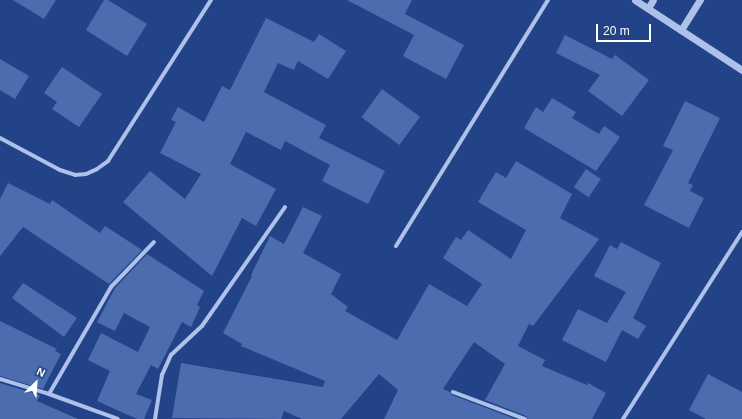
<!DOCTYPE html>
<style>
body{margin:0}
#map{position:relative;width:742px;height:419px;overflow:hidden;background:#224387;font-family:Helvetica,sans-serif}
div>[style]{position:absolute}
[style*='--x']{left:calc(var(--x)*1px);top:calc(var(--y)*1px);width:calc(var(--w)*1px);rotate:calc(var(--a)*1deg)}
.building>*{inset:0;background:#4b6caf;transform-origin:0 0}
.minor>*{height:4px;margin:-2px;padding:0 2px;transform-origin:2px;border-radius:2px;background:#adc1e9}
.tertiary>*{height:7px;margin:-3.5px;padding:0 3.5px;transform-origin:3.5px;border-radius:3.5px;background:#adc1e9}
span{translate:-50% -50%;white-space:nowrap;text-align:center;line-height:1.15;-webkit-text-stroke:3px #224387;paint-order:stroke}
.north{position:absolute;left:16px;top:363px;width:40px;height:40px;-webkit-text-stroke:3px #224387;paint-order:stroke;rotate:25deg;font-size:11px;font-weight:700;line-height:16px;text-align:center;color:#fff}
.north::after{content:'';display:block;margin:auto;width:14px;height:18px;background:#fff;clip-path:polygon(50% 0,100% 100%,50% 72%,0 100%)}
.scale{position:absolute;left:596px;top:24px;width:55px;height:18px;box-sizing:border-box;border:2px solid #fff;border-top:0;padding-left:5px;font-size:12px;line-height:14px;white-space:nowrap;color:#fff;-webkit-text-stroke:3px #224387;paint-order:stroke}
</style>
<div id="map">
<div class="building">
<div style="clip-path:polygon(13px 0,56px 0,44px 19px)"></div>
<div style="clip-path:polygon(104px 0,108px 0,147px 24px,127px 56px,86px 30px)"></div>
<div style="clip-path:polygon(347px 0,412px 0,405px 14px,464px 45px,446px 79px,403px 56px,414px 35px)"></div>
<div style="clip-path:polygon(266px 18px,314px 42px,319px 34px,346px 51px,328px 79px,298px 61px,294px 70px,278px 63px,264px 92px,326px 125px,319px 138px,385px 171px,368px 204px,322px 181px,330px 165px,285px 141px,281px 150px,246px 132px,230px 164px,276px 189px,256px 226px,242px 218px,212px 276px,123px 202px,150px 171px,185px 199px,201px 174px,160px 153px,176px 122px,171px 120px,178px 107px,204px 122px,222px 86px,230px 90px)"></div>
<div style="clip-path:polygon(565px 35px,612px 59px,615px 55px,649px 80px,622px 116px,588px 91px,600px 75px,556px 53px)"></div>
<div style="clip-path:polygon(0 59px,29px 76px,15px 99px,0 90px)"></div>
<div style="clip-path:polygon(62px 67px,102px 94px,79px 127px,52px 109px,57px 102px,44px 93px)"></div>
<div style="left:382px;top:89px;width:47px;height:35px;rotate:36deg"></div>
<div style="clip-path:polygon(552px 98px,576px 112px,572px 118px,599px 134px,604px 126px,620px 137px,596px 171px,524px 128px,536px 107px,543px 112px)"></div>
<div style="clip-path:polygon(685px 101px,720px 118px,688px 183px,693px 185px,690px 191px,704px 198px,689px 228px,644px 205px,673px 150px,663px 146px)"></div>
<div style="clip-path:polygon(516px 161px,572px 194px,560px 218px,599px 239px,533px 326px,529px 324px,518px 346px,545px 360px,542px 366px,587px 385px,588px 383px,606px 393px,592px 419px,528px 419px,526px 416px,485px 400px,505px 364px,474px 342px,443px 389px,450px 392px,452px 395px,515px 419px,384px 419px,398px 390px,379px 374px,341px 419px,302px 419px,284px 411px,281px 419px,172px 418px,181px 363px,323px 387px,325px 381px,241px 346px,242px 344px,223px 333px,252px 276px,251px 275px,270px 236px,284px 244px,303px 207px,322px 216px,303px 253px,341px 274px,331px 294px,348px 307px,345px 311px,397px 340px,429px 284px,467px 306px,482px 284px,443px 258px,456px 237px,461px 240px,468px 230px,511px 259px,526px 230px,478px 202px,496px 172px,506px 178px)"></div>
<div style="left:586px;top:169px;width:18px;height:22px;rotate:34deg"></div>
<div style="clip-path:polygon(8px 183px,50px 204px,52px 200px,100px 233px,105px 226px,142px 250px,109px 284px,23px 227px,0 256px,0 199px)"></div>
<div style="clip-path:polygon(621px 242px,661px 263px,633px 318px,646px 326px,638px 339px,622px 330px,606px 362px,562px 340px,578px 309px,607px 323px,626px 292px,594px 276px,610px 245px,617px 249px)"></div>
<div style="clip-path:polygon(147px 254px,204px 291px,197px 305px,200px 307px,191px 327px,182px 322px,158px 369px,151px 365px,136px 394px,152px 400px,144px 419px,137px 419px,97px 401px,110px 371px,88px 360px,101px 333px,138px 352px,150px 327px,124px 313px,115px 331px,97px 322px,115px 288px)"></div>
<div style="clip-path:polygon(23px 283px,77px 318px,64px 337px,12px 298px)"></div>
<div style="clip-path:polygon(0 321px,57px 349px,55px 351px,61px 354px,43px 389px,0 376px)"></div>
<div style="clip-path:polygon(708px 374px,742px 392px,742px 419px,706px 419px,689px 410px)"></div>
<div style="clip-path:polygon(0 383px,40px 395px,37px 401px,78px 419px,0 419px)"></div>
</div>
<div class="minor">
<div style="--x:0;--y:138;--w:68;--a:28.1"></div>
<div style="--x:60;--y:170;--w:16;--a:18"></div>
<div style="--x:75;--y:175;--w:11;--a:-5"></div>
<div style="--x:86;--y:174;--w:12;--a:-24"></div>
<div style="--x:97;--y:169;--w:14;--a:-36"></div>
<div style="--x:108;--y:161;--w:191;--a:-57.4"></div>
<div style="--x:396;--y:246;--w:289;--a:-58.3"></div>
<div style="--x:0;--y:379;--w:51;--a:17"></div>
<div style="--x:49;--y:394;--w:73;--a:19.9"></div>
<div style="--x:453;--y:392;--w:77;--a:20.6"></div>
<div style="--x:49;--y:394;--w:124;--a:-59.9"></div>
<div style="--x:111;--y:287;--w:62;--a:-46.3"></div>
<div style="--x:155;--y:419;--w:45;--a:-81"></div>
<div style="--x:162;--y:375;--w:22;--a:-66"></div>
<div style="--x:171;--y:355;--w:42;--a:-43.1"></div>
<div style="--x:202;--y:326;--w:145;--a:-55.1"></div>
<div style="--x:623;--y:419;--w:222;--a:-57.5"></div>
</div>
<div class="tertiary">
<div style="--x:635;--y:0;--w:128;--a:33.2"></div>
<div style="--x:648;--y:8;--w:9;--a:-58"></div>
<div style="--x:681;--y:30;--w:36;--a:-58"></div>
</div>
<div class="north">N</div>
<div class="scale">20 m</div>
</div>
